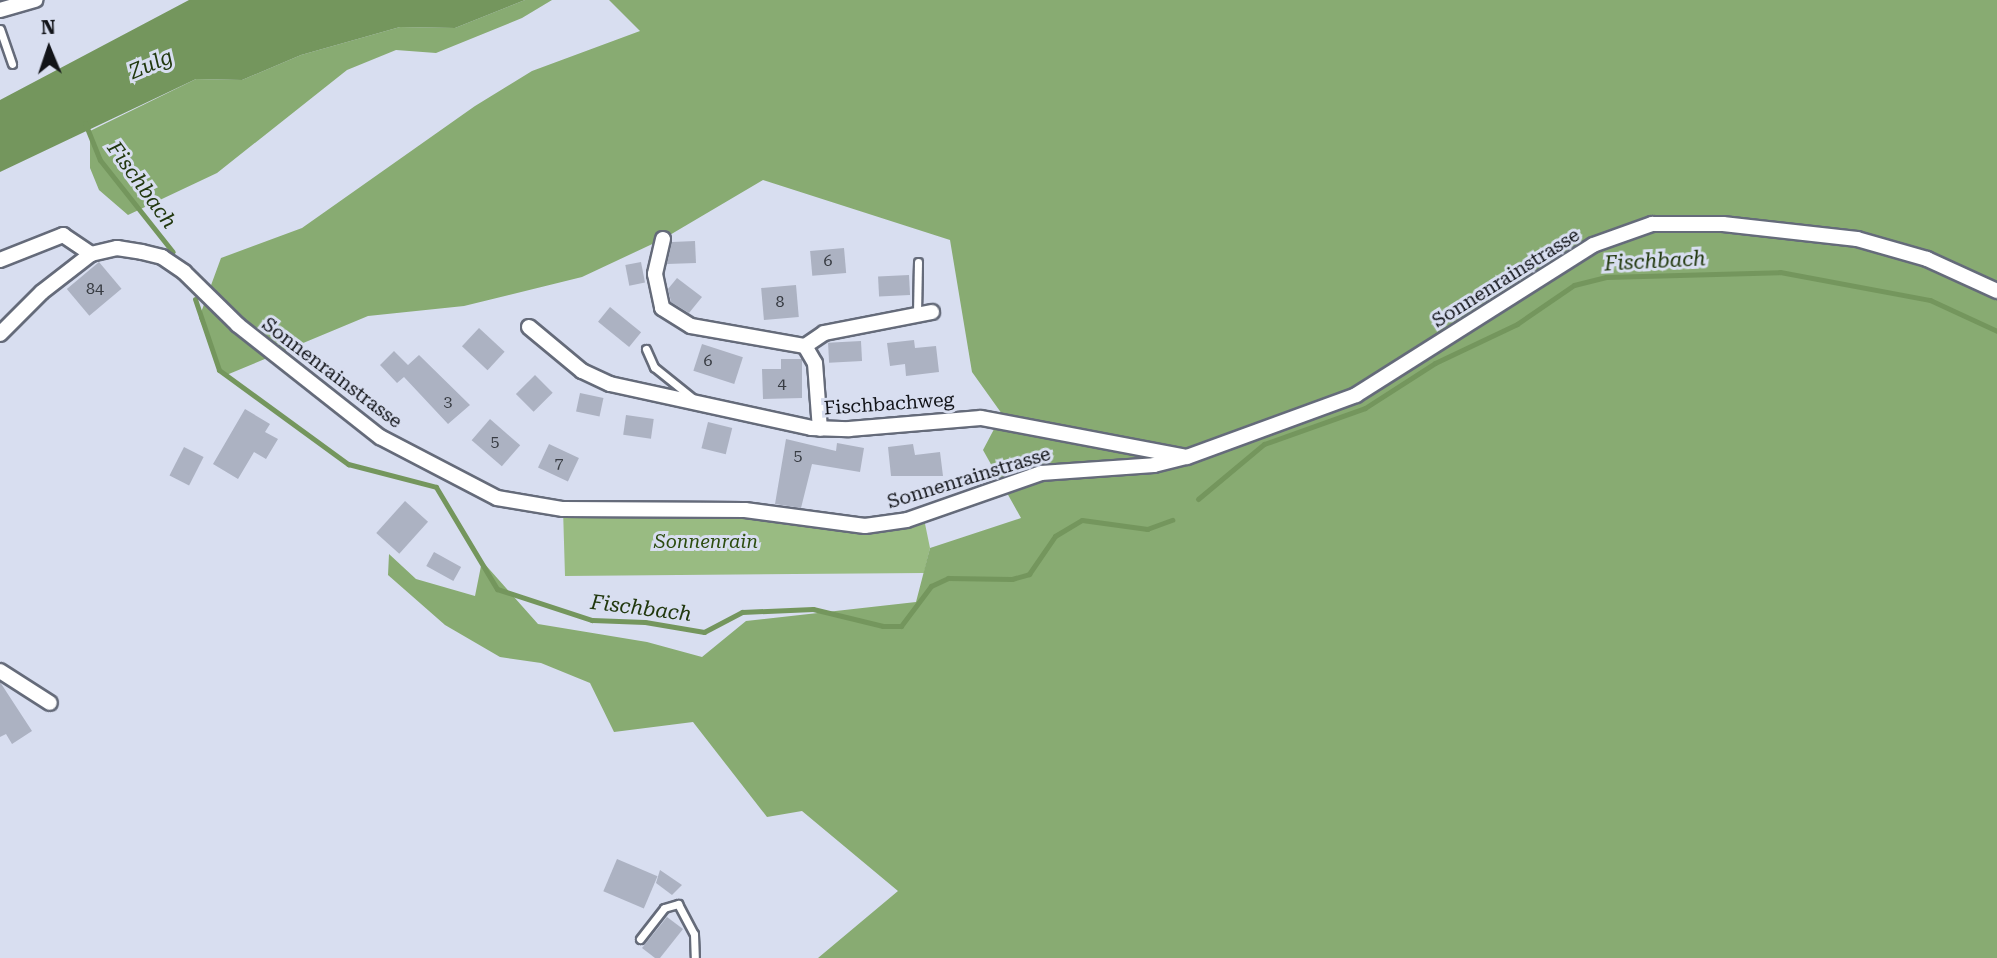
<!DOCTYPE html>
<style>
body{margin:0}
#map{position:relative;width:1997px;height:958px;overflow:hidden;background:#d8def0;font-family:"Roboto Serif",serif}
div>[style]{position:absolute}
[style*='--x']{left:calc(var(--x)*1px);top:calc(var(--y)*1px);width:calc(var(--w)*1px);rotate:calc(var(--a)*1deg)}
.green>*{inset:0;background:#99bb82}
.forest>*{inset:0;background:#88ab72}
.water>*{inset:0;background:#74965d}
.stream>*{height:5px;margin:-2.5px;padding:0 2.5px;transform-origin:2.5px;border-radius:2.5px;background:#74965d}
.building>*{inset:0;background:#acb2c2;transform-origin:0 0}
.roads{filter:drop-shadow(2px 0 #656b7a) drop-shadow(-2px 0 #656b7a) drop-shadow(0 2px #656b7a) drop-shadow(0 -2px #656b7a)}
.lane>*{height:7px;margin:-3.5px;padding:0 3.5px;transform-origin:3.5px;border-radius:3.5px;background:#fff}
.street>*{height:14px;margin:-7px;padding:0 7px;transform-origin:7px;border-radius:7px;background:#fff}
span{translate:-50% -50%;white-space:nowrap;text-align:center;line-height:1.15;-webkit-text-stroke:6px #d8def0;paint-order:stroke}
.number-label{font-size:16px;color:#383c43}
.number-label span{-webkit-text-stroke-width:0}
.street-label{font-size:19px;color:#121419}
.park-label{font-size:19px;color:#2c4c0f;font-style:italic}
.water-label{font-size:21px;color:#21380e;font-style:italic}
.north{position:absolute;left:14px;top:14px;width:70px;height:70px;-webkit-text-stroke:5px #d8def0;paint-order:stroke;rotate:358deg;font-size:19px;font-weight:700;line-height:28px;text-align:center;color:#121419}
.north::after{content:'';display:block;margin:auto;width:24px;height:32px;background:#121419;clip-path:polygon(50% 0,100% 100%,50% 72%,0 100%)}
</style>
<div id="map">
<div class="green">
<div style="clip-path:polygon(563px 509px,682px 510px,850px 525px,923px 514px,930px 548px,924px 573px,565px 576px)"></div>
</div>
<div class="forest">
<div style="clip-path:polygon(525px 0,552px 0,522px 18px,436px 53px,396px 50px,347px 70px,217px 173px,128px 215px,99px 190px,90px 168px,90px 131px,196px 79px,242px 80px,301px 55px,400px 27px,455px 28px)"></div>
<div style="clip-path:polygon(609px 0,1997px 0,1997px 958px,818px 958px,898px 891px,802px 811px,767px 817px,693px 722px,614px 732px,590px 683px,541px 663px,500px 657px,445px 625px,388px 575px,389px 554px,416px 579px,475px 596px,482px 561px,538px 624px,647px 642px,702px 657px,746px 621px,916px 602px,930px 548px,1021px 518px,983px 450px,1002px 414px,972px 372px,950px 240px,763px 180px,663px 239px,582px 277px,464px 306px,368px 316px,224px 376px,199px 318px,221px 258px,302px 228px,475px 106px,532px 71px,640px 31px)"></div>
</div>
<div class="water">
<div style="clip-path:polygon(189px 0,525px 0,455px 28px,400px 27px,301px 55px,242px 80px,196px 79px,0 172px,0 100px)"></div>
</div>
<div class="stream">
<div style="--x:85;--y:123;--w:40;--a:68"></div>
<div style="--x:100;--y:160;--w:117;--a:51.6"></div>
<div style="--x:195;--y:299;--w:75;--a:71.3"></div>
<div style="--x:219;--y:370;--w:160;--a:36.1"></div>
<div style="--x:348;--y:464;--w:91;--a:14.6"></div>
<div style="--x:436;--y:487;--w:119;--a:59.1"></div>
<div style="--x:497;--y:589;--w:100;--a:18.1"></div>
<div style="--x:592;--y:620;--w:53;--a:2.2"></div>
<div style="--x:645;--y:622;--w:60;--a:9.6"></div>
<div style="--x:704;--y:632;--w:43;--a:-27.8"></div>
<div style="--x:742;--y:612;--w:71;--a:-2.4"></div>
<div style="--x:813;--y:609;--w:72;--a:13.7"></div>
<div style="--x:883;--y:626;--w:18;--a:0"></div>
<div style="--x:901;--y:626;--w:50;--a:-53.1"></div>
<div style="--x:931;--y:586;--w:19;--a:-25"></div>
<div style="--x:948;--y:578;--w:64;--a:0.9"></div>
<div style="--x:1012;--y:579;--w:18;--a:-16"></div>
<div style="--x:1029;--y:574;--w:46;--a:-55.6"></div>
<div style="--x:1055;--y:536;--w:31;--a:-31"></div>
<div style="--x:1082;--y:520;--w:66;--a:7.9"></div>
<div style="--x:1147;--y:529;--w:27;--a:-20"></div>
<div style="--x:1198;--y:499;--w:86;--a:-39.8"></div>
<div style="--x:1264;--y:444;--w:107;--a:-19.6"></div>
<div style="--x:1365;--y:408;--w:83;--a:-32.7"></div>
<div style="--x:1435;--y:363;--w:91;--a:-25.4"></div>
<div style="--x:1517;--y:324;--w:69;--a:-34.4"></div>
<div style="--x:1574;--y:285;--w:33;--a:-14"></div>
<div style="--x:1606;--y:277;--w:174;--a:-1.6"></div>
<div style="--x:1780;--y:272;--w:153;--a:10.6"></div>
<div style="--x:1930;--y:300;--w:74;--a:24.8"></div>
</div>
<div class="building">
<div style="clip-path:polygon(695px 241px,696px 263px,667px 264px,672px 242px)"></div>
<div style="left:844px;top:248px;width:25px;height:34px;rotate:85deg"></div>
<div style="left:99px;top:262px;width:35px;height:42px;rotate:50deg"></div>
<div style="left:641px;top:262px;width:21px;height:16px;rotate:79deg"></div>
<div style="left:909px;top:275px;width:20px;height:31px;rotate:87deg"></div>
<div style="clip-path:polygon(677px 278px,702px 297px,689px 313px,671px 302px,668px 289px)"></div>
<div style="left:796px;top:285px;width:32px;height:35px;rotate:85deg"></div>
<div style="left:610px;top:307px;width:40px;height:19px;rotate:39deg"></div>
<div style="left:479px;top:328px;width:35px;height:25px;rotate:43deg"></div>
<div style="clip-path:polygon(914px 340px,915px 348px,936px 346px,939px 372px,906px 376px,905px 364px,890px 366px,887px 343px)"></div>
<div style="left:861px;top:341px;width:20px;height:33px;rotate:87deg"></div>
<div style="left:702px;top:344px;width:43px;height:28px;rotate:18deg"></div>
<div style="clip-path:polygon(394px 351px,408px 365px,419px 355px,470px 405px,448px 424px,404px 377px,397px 383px,380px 365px)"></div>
<div style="clip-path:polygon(781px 359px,802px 359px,802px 398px,763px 399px,762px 369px,781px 369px)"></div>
<div style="left:535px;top:375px;width:25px;height:27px;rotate:45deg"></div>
<div style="left:580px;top:393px;width:24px;height:19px;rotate:12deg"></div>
<div style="clip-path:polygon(245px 409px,270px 424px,265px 432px,278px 439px,266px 459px,254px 452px,238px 479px,213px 464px)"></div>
<div style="left:626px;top:415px;width:28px;height:20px;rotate:8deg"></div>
<div style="left:490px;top:419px;width:40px;height:28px;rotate:41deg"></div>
<div style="left:708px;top:422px;width:25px;height:27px;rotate:14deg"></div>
<div style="clip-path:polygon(786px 439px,836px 451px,837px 443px,864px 448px,860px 472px,812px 464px,801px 508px,775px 504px)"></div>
<div style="left:549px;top:444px;width:33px;height:26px;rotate:25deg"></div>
<div style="clip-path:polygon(913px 444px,915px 455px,940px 452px,943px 476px,891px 476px,888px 447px)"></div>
<div style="left:184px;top:447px;width:22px;height:32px;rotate:27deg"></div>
<div style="left:405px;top:501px;width:31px;height:43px;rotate:42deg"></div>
<div style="left:434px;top:552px;width:31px;height:16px;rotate:29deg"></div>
<div style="clip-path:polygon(0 682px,32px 731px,12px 744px,6px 734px,0 737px)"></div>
<div style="left:617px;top:859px;width:44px;height:35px;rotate:23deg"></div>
<div style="clip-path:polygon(660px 870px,682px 885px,672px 895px,656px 883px)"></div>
<div style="clip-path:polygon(667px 917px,683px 929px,660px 958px,655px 958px,642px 948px)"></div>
</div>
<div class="roads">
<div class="lane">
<div style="--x:0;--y:29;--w:37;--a:71"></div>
<div style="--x:917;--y:314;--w:52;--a:-88.9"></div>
<div style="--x:646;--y:349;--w:20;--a:66"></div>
<div style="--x:654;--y:367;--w:53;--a:38.8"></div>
<div style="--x:640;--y:939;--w:39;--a:-52"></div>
<div style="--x:664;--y:908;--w:15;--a:-16"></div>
<div style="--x:678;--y:904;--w:34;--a:62"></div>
<div style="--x:694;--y:934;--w:24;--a:88"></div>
</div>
<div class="street">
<div style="--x:0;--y:10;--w:37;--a:-16"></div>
<div style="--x:663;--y:239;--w:36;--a:103"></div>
<div style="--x:655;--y:274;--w:35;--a:78"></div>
<div style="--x:662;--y:308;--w:34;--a:32"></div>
<div style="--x:691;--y:326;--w:116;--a:10"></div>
<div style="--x:805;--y:346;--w:20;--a:60"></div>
<div style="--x:815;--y:363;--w:66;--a:85.7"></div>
<div style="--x:0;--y:260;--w:68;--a:-21.6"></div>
<div style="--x:63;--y:235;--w:34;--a:34"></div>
<div style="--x:529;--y:327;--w:69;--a:39.7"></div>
<div style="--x:582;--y:371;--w:31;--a:25"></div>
<div style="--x:610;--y:384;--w:206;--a:12.3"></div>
<div style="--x:811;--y:428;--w:38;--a:2"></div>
<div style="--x:849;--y:429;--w:132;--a:-4.8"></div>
<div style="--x:981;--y:418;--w:206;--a:10.7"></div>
<div style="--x:0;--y:334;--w:59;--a:-45"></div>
<div style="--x:42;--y:292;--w:62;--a:-37.8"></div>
<div style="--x:91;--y:254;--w:27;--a:-13"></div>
<div style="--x:117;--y:248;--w:25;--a:9"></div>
<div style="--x:142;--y:252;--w:21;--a:14"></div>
<div style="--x:162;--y:257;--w:27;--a:34"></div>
<div style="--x:184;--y:272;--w:76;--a:44.5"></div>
<div style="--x:238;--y:325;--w:181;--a:38.3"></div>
<div style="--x:380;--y:437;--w:132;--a:27.5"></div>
<div style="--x:497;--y:498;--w:67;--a:9.5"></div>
<div style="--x:563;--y:509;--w:182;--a:0.3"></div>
<div style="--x:745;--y:510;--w:121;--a:7.6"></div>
<div style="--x:865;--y:526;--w:42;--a:-8.1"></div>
<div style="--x:907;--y:520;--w:142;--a:-19.3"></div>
<div style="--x:1041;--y:473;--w:113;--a:-4"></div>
<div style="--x:1154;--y:465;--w:34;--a:-14"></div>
<div style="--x:1187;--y:457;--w:180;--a:-20.1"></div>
<div style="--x:1356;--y:395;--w:280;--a:-32.3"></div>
<div style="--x:1593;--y:245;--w:63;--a:-19.6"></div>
<div style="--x:1652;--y:224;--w:71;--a:0"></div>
<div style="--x:1723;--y:224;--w:135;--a:6.4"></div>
<div style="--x:1857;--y:239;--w:73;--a:15.9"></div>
<div style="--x:1927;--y:259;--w:77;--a:24.6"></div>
<div style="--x:805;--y:346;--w:23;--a:-34"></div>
<div style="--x:824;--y:333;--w:110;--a:-11"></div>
<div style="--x:0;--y:671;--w:59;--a:32.6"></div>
</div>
</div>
<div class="number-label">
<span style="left:828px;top:261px">6</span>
<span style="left:95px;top:289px">84</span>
<span style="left:780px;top:302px">8</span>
<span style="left:708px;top:361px">6</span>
<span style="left:782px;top:384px">4</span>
<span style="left:448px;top:402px">3</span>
<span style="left:495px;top:442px">5</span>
<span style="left:798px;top:456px">5</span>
<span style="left:559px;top:463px">7</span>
</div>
<div class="street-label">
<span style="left:1506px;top:278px;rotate:-32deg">Sonnenrainstrasse</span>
<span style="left:332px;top:373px;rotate:37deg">Sonnenrainstrasse</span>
<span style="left:889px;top:404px;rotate:-4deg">Fischbachweg</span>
<span style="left:969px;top:478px;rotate:-17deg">Sonnenrainstrasse</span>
</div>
<div class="park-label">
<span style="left:706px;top:542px">Sonnenrain</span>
</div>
<div class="water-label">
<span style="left:151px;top:64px;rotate:-23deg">Zulg</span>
<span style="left:142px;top:185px;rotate:54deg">Fischbach</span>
<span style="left:1655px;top:261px;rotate:-3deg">Fischbach</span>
<span style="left:641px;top:608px;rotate:7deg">Fischbach</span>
</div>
<div class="north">N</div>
</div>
